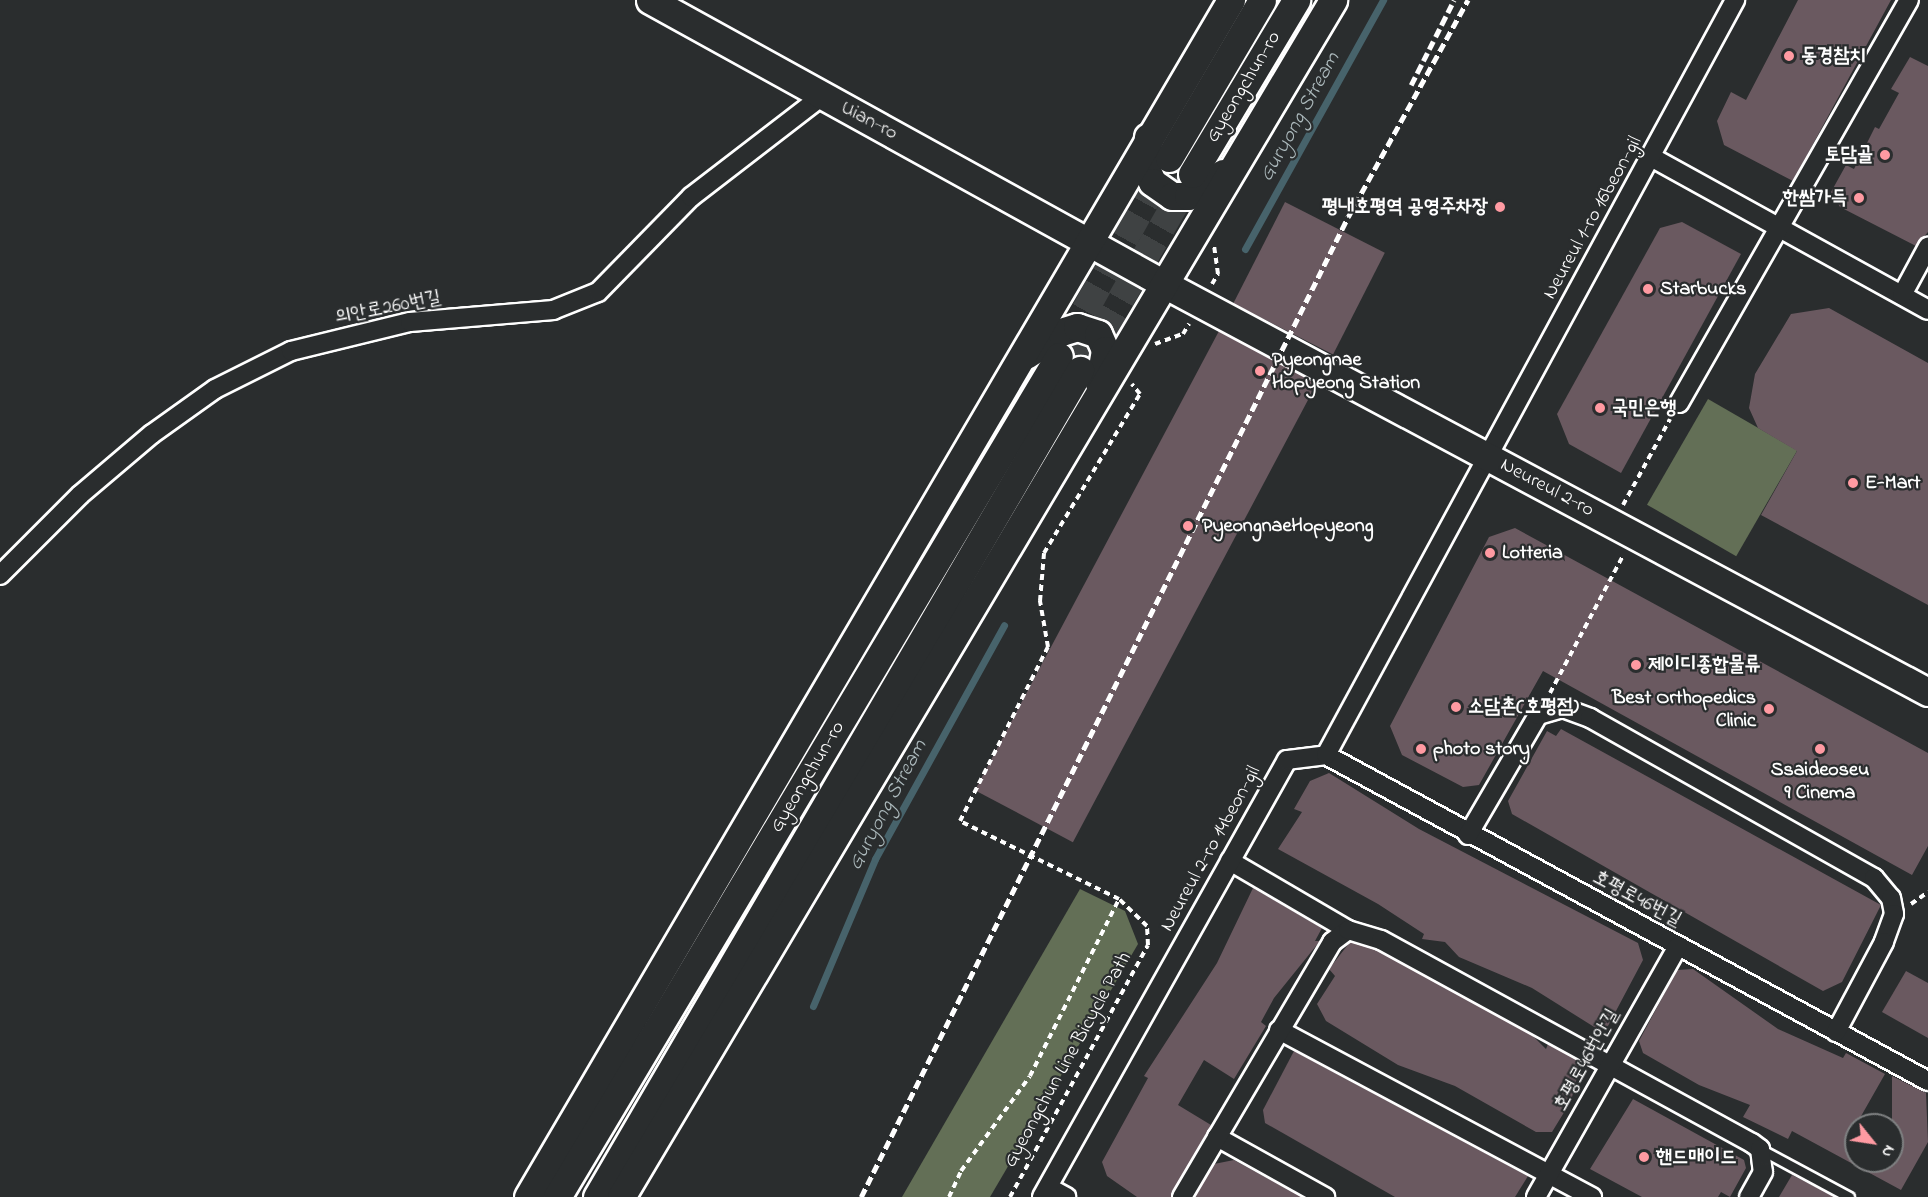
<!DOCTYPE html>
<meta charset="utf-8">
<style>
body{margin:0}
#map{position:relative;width:1928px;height:1197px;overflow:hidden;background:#2a2d2e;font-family:"Indie Flower","Poor Story",sans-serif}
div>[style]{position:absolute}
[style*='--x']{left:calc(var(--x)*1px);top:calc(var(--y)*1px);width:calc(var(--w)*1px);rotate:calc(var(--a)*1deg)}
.green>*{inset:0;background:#636f56;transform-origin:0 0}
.stream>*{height:7px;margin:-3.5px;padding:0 3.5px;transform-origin:3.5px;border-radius:3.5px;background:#47636b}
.building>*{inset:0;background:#6a5960;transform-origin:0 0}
.secondary-tunnel>*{height:27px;margin-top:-13.5px;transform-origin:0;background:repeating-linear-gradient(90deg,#3f4243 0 27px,transparent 0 41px)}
.path>*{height:4px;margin-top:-2px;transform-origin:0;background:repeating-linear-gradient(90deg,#fff 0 6px,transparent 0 10.5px)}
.roads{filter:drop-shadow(2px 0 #fff) drop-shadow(-2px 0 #fff) drop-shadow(0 2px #fff) drop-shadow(0 -2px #fff)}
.lane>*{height:9px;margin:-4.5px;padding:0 4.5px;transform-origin:4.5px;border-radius:4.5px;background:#2a2d2e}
.street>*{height:18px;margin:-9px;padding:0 9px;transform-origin:9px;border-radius:9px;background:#2a2d2e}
.secondary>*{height:27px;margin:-13.5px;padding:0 13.5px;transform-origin:13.5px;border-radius:13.5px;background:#2a2d2e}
.rail>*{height:4.5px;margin-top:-2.25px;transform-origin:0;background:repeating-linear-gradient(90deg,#fff 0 9px,transparent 0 13.5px)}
.dots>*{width:16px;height:16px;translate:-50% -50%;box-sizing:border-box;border:3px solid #2a2d2e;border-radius:50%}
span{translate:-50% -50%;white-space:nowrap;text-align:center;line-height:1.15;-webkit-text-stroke:4.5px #2a2d2e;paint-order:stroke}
.poi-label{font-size:20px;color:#fff;font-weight:700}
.left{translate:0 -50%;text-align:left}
.right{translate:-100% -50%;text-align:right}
.street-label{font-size:20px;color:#fff}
.water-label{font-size:21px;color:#acb9bc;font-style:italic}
.north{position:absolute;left:1844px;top:1113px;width:60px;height:60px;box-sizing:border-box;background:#2a2d2e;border:2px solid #7f8182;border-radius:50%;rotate:120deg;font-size:16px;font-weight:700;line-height:24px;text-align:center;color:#fff}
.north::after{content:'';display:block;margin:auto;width:21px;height:27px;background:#ff9aa2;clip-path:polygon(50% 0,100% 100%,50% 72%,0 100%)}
</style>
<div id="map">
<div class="green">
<div style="left:1708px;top:399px;width:103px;height:122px;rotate:30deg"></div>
<div style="clip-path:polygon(1080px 889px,1125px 911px,1138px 944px,990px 1197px,902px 1197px)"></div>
</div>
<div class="stream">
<div style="--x:1245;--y:249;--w:285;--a:-61"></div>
<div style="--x:813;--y:1006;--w:160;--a:-67.1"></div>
<div style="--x:875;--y:859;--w:267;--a:-61.1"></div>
</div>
<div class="building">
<div style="clip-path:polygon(1798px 0,1891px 0,1793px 181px,1724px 145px,1717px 121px,1731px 92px,1746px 100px)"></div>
<div style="clip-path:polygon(1910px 57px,1928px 66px,1928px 232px,1916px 246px,1840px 207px,1831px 192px,1846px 165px,1854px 169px,1875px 127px,1879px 129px,1899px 93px,1891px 89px)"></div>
<div style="left:1285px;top:202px;width:112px;height:114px;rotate:27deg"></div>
<div style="clip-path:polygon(1682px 222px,1741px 254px,1621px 473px,1569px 444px,1557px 414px,1660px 228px)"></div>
<div style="clip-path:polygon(1829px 308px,1928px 363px,1928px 605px,1761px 515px,1797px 451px,1758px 428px,1749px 408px,1755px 374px,1791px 314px)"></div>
<div style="left:1219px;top:331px;width:111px;height:520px;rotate:28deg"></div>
<div style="clip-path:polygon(1515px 528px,1928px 753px,1928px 846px,1912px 875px,1543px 671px,1479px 785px,1463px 787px,1402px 755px,1390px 726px,1489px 537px)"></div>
<div style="clip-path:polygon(1561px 729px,1881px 905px,1842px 982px,1823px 991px,1512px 814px,1508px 801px,1547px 731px,1556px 736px)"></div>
<div style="clip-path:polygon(1329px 773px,1419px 829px,1638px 943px,1643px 960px,1608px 1026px,1599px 1030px,1532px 988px,1459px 957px,1445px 942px,1422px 939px,1424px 934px,1378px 904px,1278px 849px,1302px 812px,1294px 809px,1310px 781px)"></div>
<div style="clip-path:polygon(1253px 888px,1322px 928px,1315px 941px,1320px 941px,1274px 998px,1261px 1022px,1266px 1026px,1234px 1079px,1204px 1060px,1178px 1105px,1211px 1125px,1171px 1197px,1137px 1197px,1107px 1176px,1102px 1162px,1148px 1078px,1144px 1076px,1217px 963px)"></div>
<div style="clip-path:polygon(1350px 942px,1377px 950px,1533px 1036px,1546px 1049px,1548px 1044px,1581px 1062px,1571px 1101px,1552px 1132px,1536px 1132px,1455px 1086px,1398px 1065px,1326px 1021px,1317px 1004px,1335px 976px,1329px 969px)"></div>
<div style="clip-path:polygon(1693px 969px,1778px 1029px,1843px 1058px,1846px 1053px,1885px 1074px,1856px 1125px,1856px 1161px,1892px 1161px,1892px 1076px,1926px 1093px,1928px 1142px,1901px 1190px,1792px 1131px,1788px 1139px,1743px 1117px,1750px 1105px,1699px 1085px,1643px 1053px,1639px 1041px,1677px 970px)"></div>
<div style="clip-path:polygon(1906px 971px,1928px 983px,1928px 1038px,1882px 1012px)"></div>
<div style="clip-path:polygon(1294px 1051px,1528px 1176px,1515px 1197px,1395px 1197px,1265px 1123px,1263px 1110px)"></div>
<div style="clip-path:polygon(1633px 1099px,1744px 1160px,1746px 1168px,1730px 1197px,1721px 1192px,1718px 1197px,1642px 1197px,1590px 1169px)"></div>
<div style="clip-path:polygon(1234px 1160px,1302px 1197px,1195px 1197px,1214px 1164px)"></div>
<div style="clip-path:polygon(1792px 1175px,1820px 1189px,1835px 1197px,1779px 1197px)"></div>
</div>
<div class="secondary-tunnel">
<div style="--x:1065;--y:346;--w:215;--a:-61"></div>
<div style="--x:1080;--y:370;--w:221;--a:-60.2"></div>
</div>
<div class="path">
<div style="--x:1212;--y:284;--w:12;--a:-59"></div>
<div style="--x:1218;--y:274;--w:28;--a:-98"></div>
<div style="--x:1155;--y:344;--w:30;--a:-20"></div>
<div style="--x:1183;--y:334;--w:12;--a:-59"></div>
<div style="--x:1623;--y:505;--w:98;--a:-61.3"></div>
<div style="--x:1550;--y:693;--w:157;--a:-62"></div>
<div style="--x:1911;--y:904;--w:21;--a:-35"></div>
<div style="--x:949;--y:1197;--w:29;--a:-65"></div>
<div style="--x:961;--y:1171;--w:117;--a:-54"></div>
<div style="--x:1030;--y:1076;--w:198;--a:-63.3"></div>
<div style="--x:1010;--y:1197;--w:287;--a:-61.3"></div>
<div style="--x:1148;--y:945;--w:19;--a:-93"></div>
<div style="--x:1147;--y:926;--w:39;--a:-136"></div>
<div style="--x:1119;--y:899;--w:177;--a:-153.9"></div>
<div style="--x:960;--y:821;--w:195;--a:-63.2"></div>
<div style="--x:1048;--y:647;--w:47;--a:-99.9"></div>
<div style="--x:1040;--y:601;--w:48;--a:-85.2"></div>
<div style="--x:1044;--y:553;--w:186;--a:-58.9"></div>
<div style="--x:1140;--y:394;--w:13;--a:-129"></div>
</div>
<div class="roads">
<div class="lane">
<div style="--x:1760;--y:1149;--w:101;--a:28.3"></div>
</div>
<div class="street">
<div style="--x:1653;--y:158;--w:314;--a:28.9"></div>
<div style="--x:1902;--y:295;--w:55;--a:-61.6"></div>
<div style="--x:1679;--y:403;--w:464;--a:-60.3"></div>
<div style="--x:0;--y:575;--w:113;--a:-45"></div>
<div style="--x:80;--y:495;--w:94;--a:-40.3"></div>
<div style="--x:152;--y:434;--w:77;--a:-35.5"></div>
<div style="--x:215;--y:389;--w:85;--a:-26.6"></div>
<div style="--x:291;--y:351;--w:122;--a:-13.7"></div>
<div style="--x:410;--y:322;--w:144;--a:-4.8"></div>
<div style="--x:553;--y:310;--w:48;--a:-21.8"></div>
<div style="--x:598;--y:292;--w:133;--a:-45.6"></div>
<div style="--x:691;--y:197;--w:165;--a:-37.6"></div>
<div style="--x:1326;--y:755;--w:685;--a:28.44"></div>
<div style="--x:1468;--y:835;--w:139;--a:-59.7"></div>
<div style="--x:1538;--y:715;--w:26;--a:-16"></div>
<div style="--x:1563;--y:708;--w:29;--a:20"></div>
<div style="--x:1590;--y:718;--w:326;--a:29.4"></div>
<div style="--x:1874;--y:878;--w:26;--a:50"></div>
<div style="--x:1891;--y:898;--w:16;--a:79"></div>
<div style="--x:1894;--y:914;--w:30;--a:110"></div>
<div style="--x:1884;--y:942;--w:102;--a:118.1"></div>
<div style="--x:1230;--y:861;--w:137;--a:30.3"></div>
<div style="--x:1279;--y:1030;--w:355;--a:28.1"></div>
<div style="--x:1217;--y:1137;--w:124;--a:29.1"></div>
<div style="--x:1048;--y:1187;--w:21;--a:29"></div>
<div style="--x:1042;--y:1197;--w:501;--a:-60.72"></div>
<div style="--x:1287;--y:760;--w:39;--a:-7"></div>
<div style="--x:1326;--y:755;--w:859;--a:-61.55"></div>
<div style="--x:1182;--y:1197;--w:296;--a:-59.5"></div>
<div style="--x:1332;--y:942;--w:20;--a:-37"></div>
<div style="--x:1348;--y:930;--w:34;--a:17"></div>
<div style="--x:1381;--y:940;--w:423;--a:28.7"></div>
<div style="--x:1752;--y:1143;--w:10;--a:37"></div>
<div style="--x:1760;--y:1149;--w:23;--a:83"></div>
<div style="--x:1763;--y:1172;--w:29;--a:119"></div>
<div style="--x:1536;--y:1197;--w:288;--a:-60.5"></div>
</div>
<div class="secondary">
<div style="--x:650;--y:0;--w:589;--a:28.91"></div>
<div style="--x:1166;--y:285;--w:864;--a:28.11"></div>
<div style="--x:1148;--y:137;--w:29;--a:96"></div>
<div style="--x:1145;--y:166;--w:17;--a:66"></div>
<div style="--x:1152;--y:182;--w:24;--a:35"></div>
<div style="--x:1172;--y:196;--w:16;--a:0"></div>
<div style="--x:1188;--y:196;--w:42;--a:-33.3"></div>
<div style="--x:1169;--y:158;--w:183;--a:-59.5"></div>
<div style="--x:1192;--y:174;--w:203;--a:-59.1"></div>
<div style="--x:1026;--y:355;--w:42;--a:-33.3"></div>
<div style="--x:1061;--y:332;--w:17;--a:-17"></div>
<div style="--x:1077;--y:327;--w:22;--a:18"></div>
<div style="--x:1098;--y:334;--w:17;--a:66"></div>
<div style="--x:1105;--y:350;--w:34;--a:100"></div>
<div style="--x:528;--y:1197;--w:1388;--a:-59.57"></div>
<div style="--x:557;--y:1197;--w:979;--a:-59.17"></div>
<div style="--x:597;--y:1197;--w:958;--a:-59.71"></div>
<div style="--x:621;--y:1197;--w:1393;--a:-59.25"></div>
</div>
</div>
<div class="rail">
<div style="--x:1411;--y:85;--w:95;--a:-63.2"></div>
<div style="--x:861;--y:1197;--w:1094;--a:-63.58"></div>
<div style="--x:1348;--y:217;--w:248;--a:-61.1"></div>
</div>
<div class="dots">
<div style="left:1789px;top:56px;background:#ff9aa2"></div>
<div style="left:1885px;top:155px;background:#ff9aa2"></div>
<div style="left:1859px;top:198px;background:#ff9aa2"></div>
<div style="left:1500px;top:207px;background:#ff9aa2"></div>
<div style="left:1648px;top:289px;background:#ff9aa2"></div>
<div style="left:1260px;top:371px;background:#ff9aa2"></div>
<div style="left:1600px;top:408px;background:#ff9aa2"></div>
<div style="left:1853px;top:483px;background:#ff9aa2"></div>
<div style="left:1188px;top:526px;background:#ff9aa2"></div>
<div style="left:1490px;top:553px;background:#ff9aa2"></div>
<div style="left:1636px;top:665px;background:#ff9aa2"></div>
<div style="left:1456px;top:707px;background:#ff9aa2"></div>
<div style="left:1769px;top:709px;background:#ff9aa2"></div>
<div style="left:1421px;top:749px;background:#ff9aa2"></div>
<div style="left:1820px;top:749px;background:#ff9aa2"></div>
<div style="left:1644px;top:1157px;background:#ff9aa2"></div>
</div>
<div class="poi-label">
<span class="left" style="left:1801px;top:56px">동경참치</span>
<span class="right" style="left:1873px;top:155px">토담골</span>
<span class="right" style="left:1847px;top:198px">한쌈가득</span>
<span class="right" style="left:1488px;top:207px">평내호평역 공영주차장</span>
<span class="left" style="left:1660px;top:289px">Starbucks</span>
<span class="left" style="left:1272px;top:372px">Pyeongnae<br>Hopyeong Station</span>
<span class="left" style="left:1612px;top:408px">국민은행</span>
<span class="left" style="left:1865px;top:483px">E-Mart</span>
<span class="left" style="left:1202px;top:526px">PyeongnaeHopyeong</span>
<span class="left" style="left:1502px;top:553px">Lotteria</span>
<span class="left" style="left:1648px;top:665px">제이디종합물류</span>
<span class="right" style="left:1756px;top:710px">Best Orthopedics<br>Clinic</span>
<span class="left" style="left:1468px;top:707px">소담촌(호평점)</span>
<span class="left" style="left:1433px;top:749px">photo story</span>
<span style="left:1820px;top:782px">Ssaideoseu<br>9 Cinema</span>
<span class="left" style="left:1656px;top:1157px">핸드매이드</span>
</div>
<div class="street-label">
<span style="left:1244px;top:87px;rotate:-59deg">Gyeongchun-ro</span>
<span style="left:869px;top:121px;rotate:28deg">Uian-ro</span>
<span style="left:1593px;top:218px;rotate:-61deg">Neureul 1-ro 16beon-gil</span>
<span style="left:388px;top:308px;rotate:-11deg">의안로260번길</span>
<span style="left:1547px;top:488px;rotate:28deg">Neureul 2-ro</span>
<span style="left:808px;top:777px;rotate:-59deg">Gyeongchun-ro</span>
<span style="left:1211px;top:849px;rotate:-61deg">Neureul 2-ro 14beon-gil</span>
<span style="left:1637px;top:899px;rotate:28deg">호평로46번길</span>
<span style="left:1068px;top:1060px;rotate:-61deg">Gyeongchun Line Bicycle Path</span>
<span style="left:1587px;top:1060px;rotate:-61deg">호평로46번안길</span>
</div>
<div class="water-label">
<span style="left:1300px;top:117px;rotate:-61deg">Guryong Stream</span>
<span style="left:888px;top:805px;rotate:-62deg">Guryong Stream</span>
</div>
<div class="north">N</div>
</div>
